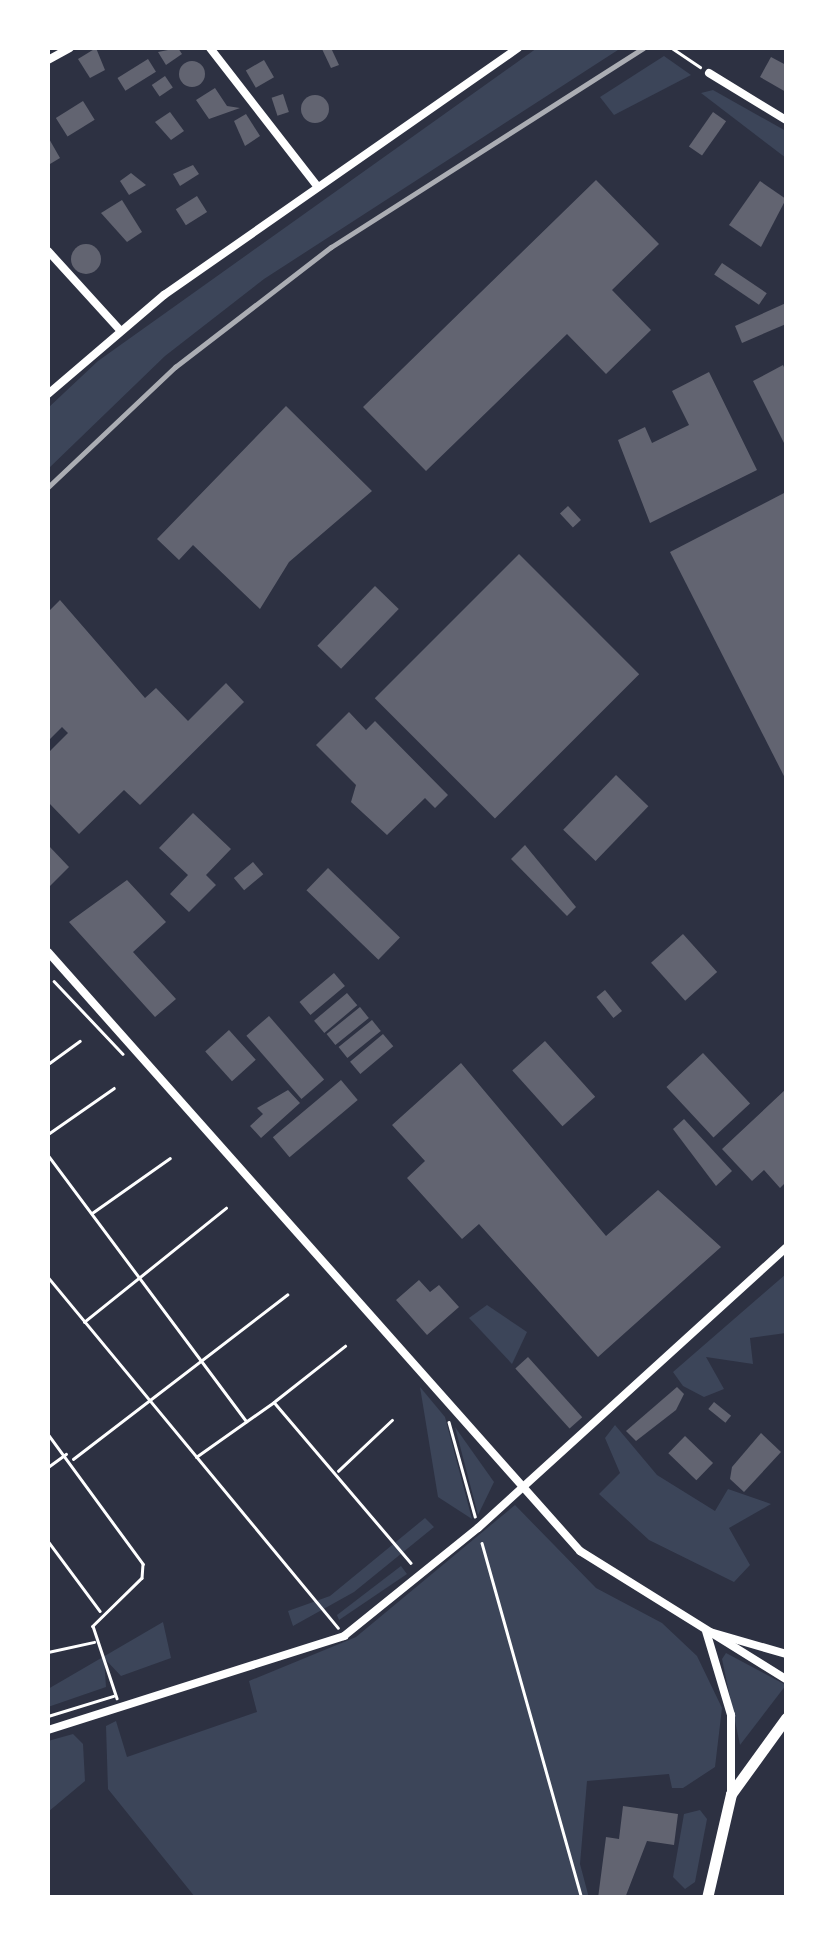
<!DOCTYPE html>
<style>
body{margin:0}
#map{position:relative;width:834px;height:1945px;overflow:hidden;background:#2d3142;font-family:Inter,sans-serif}
div>[style]{position:absolute}
[style*='--x']{left:calc(var(--x)*1px);top:calc(var(--y)*1px);width:calc(var(--w)*1px);rotate:calc(var(--a)*1deg)}
.green>*{inset:0;background:#3c4559}
.building>*{inset:0;background:#626471;transform-origin:0 0}
.round{border-radius:50%}
.path>*{height:2.5px;margin:-1.25px;padding:0 1.25px;transform-origin:1.25px;border-radius:1.25px;background:#fff}
.minor>*{height:8px;margin:-4px;padding:0 4px;transform-origin:4px;border-radius:4px;background:#fff}
.secondary>*{height:11px;margin:-5.5px;padding:0 5.5px;transform-origin:5.5px;border-radius:5.5px;background:#fff}
.rail>*{height:5px;margin:-2.5px;padding:0 2.5px;transform-origin:2.5px;border-radius:2.5px;background:#abadb3}
span{translate:-50% -50%;white-space:nowrap;text-align:center;line-height:1.15;-webkit-text-stroke:10px #fff;paint-order:stroke}
.frame{position:absolute;inset:0;border:50px solid #fff;pointer-events:none}
</style>
<div id="map">
<div class="green">
<div style="clip-path:polygon(537px 48px,621px 48px,264px 279px,165px 356px,48px 469px,48px 408px,98px 361px)"></div>
<div style="clip-path:polygon(664px 56px,691px 75px,614px 115px,600px 97px)"></div>
<div style="clip-path:polygon(713px 90px,786px 131px,786px 158px,701px 93px)"></div>
<div style="clip-path:polygon(786px 1274px,786px 1333px,750px 1338px,753px 1364px,706px 1357px,724px 1389px,704px 1397px,683px 1386px,673px 1372px)"></div>
<div style="clip-path:polygon(487px 1305px,527px 1332px,512px 1364px,469px 1318px)"></div>
<div style="clip-path:polygon(420px 1387px,445px 1417px,472px 1519px,438px 1497px)"></div>
<div style="clip-path:polygon(615px 1425px,657px 1475px,715px 1511px,728px 1489px,771px 1504px,729px 1528px,750px 1565px,734px 1582px,649px 1540px,599px 1494px,620px 1473px,605px 1438px)"></div>
<div style="clip-path:polygon(455px 1427px,494px 1482px,478px 1515px)"></div>
<div style="clip-path:polygon(515px 1505px,596px 1588px,662px 1623px,697px 1656px,722px 1708px,715px 1767px,683px 1788px,672px 1788px,669px 1774px,587px 1781px,580px 1864px,589px 1898px,195px 1897px,108px 1789px,106px 1726px,116px 1721px,127px 1757px,257px 1712px,249px 1681px,356px 1637px)"></div>
<div style="clip-path:polygon(425px 1518px,434px 1527px,354px 1592px,293px 1626px,288px 1611px,330px 1596px)"></div>
<div style="clip-path:polygon(401px 1566px,407px 1574px,339px 1620px,337px 1615px)"></div>
<div style="clip-path:polygon(163px 1622px,171px 1658px,121px 1676px,104px 1658px,106px 1687px,48px 1707px,48px 1689px)"></div>
<div style="clip-path:polygon(726px 1653px,786px 1685px,740px 1745px,722px 1659px)"></div>
<div style="clip-path:polygon(73px 1734px,83px 1744px,85px 1781px,48px 1812px,48px 1741px)"></div>
<div style="clip-path:polygon(700px 1810px,707px 1819px,695px 1882px,685px 1889px,673px 1877px,684px 1814px)"></div>
</div>
<div class="building">
<div style="clip-path:polygon(96px 48px,105px 70px,90px 78px,78px 59px)"></div>
<div style="clip-path:polygon(178px 48px,182px 54px,166px 65px,158px 52px)"></div>
<div style="clip-path:polygon(331px 48px,339px 65px,331px 68px,322px 49px)"></div>
<div style="clip-path:polygon(771px 57px,786px 65px,786px 92px,760px 77px)"></div>
<div style="left:148px;top:59px;width:15px;height:36px;rotate:58deg"></div>
<div style="left:264px;top:60px;width:20px;height:21px;rotate:60deg"></div>
<div class="round" style="left:179px;top:61px;width:26px;height:26px"></div>
<div style="left:165px;top:76px;width:14px;height:16px;rotate:56deg"></div>
<div style="clip-path:polygon(215px 88px,227px 106px,240px 108px,209px 119px,196px 100px)"></div>
<div style="left:283px;top:94px;width:19px;height:12px;rotate:72deg"></div>
<div class="round" style="left:301px;top:95px;width:28px;height:28px"></div>
<div style="left:83px;top:101px;width:22px;height:32px;rotate:58deg"></div>
<div style="clip-path:polygon(170px 112px,184px 131px,171px 140px,155px 122px)"></div>
<div style="left:713px;top:112px;width:16px;height:42px;rotate:35deg"></div>
<div style="clip-path:polygon(246px 114px,260px 136px,245px 146px,234px 121px)"></div>
<div style="clip-path:polygon(48px 137px,60px 158px,50px 164px,48px 161px)"></div>
<div style="clip-path:polygon(193px 165px,199px 174px,180px 186px,173px 174px)"></div>
<div style="clip-path:polygon(131px 173px,146px 185px,129px 195px,120px 181px)"></div>
<div style="clip-path:polygon(596px 180px,659px 244px,612px 290px,651px 330px,606px 374px,567px 334px,426px 471px,363px 407px)"></div>
<div style="clip-path:polygon(760px 181px,786px 199px,761px 247px,729px 225px)"></div>
<div style="left:197px;top:196px;width:19px;height:25px;rotate:58deg"></div>
<div style="clip-path:polygon(122px 200px,142px 232px,127px 242px,101px 213px)"></div>
<div class="round" style="left:71px;top:244px;width:30px;height:30px"></div>
<div style="left:722px;top:263px;width:54px;height:14px;rotate:34deg"></div>
<div style="clip-path:polygon(786px 303px,786px 324px,742px 343px,735px 326px)"></div>
<div style="clip-path:polygon(783px 365px,786px 372px,786px 447px,753px 381px)"></div>
<div style="clip-path:polygon(709px 372px,757px 470px,650px 523px,618px 440px,645px 427px,652px 443px,689px 425px,672px 391px)"></div>
<div style="clip-path:polygon(286px 406px,372px 491px,289px 562px,260px 609px,193px 545px,179px 560px,157px 539px)"></div>
<div style="clip-path:polygon(786px 492px,786px 780px,670px 552px)"></div>
<div style="left:568px;top:506px;width:19px;height:11px;rotate:47deg"></div>
<div style="left:519px;top:554px;width:170px;height:204px;rotate:45deg"></div>
<div style="left:375px;top:586px;width:33px;height:83px;rotate:44deg"></div>
<div style="clip-path:polygon(60px 600px,145px 698px,156px 688px,188px 721px,226px 683px,244px 702px,140px 805px,124px 790px,79px 834px,48px 802px,48px 753px,68px 733px,62px 727px,48px 741px,48px 612px)"></div>
<div style="clip-path:polygon(349px 712px,366px 730px,375px 721px,448px 795px,435px 808px,425px 798px,387px 835px,351px 802px,356px 785px,316px 745px)"></div>
<div style="left:616px;top:775px;width:45px;height:76px;rotate:44deg"></div>
<div style="clip-path:polygon(193px 813px,231px 849px,206px 875px,216px 885px,189px 912px,170px 894px,188px 875px,159px 848px)"></div>
<div style="clip-path:polygon(48px 845px,69px 867px,48px 888px)"></div>
<div style="clip-path:polygon(525px 845px,576px 907px,567px 916px,511px 859px)"></div>
<div style="left:253px;top:862px;width:16px;height:25px;rotate:50deg"></div>
<div style="left:328px;top:868px;width:100px;height:31px;rotate:44deg"></div>
<div style="clip-path:polygon(127px 880px,166px 922px,133px 952px,176px 999px,155px 1017px,69px 922px)"></div>
<div style="left:683px;top:934px;width:51px;height:43px;rotate:48deg"></div>
<div style="left:334px;top:973px;width:17px;height:45px;rotate:50deg"></div>
<div style="left:605px;top:990px;width:27px;height:11px;rotate:51deg"></div>
<div style="left:347px;top:993px;width:16px;height:43px;rotate:50deg"></div>
<div style="left:360px;top:1007px;width:14px;height:43px;rotate:51deg"></div>
<div style="left:269px;top:1016px;width:84px;height:30px;rotate:49deg"></div>
<div style="left:372px;top:1020px;width:14px;height:43px;rotate:51deg"></div>
<div style="left:229px;top:1030px;width:40px;height:32px;rotate:48deg"></div>
<div style="left:383px;top:1034px;width:16px;height:43px;rotate:50deg"></div>
<div style="left:545px;top:1041px;width:75px;height:44px;rotate:48deg"></div>
<div style="left:703px;top:1053px;width:69px;height:50px;rotate:47deg"></div>
<div style="clip-path:polygon(461px 1063px,606px 1236px,658px 1190px,721px 1247px,598px 1357px,479px 1224px,462px 1239px,407px 1178px,425px 1161px,392px 1125px)"></div>
<div style="left:341px;top:1080px;width:26px;height:89px;rotate:50deg"></div>
<div style="clip-path:polygon(786px 1089px,786px 1182px,780px 1188px,764px 1170px,752px 1181px,722px 1149px)"></div>
<div style="clip-path:polygon(288px 1090px,300px 1103px,261px 1138px,250px 1126px,263px 1114px,257px 1108px)"></div>
<div style="clip-path:polygon(684px 1119px,732px 1171px,716px 1186px,673px 1129px)"></div>
<div style="clip-path:polygon(419px 1280px,430px 1292px,439px 1285px,459px 1307px,427px 1335px,396px 1300px)"></div>
<div style="left:528px;top:1357px;width:81px;height:17px;rotate:48deg"></div>
<div style="clip-path:polygon(677px 1387px,684px 1394px,676px 1410px,636px 1441px,626px 1431px)"></div>
<div style="left:714px;top:1402px;width:22px;height:9px;rotate:39deg"></div>
<div style="clip-path:polygon(761px 1433px,781px 1452px,744px 1492px,730px 1479px,732px 1467px)"></div>
<div style="left:685px;top:1436px;width:39px;height:24px;rotate:44deg"></div>
<div style="clip-path:polygon(623px 1806px,678px 1814px,674px 1845px,647px 1841px,625px 1898px,598px 1898px,606px 1837px,619px 1839px)"></div>
</div>
<div class="path">
<div style="--x:672;--y:48;--w:34;--a:34"></div>
<div style="--x:54;--y:981;--w:100;--a:46.6"></div>
<div style="--x:48;--y:1064;--w:39;--a:-36"></div>
<div style="--x:48;--y:1134;--w:80;--a:-34.9"></div>
<div style="--x:48;--y:1155;--w:332;--a:53.3"></div>
<div style="--x:92;--y:1213;--w:95;--a:-35.2"></div>
<div style="--x:48;--y:1277;--w:455;--a:50.4"></div>
<div style="--x:84;--y:1322;--w:182;--a:-38.8"></div>
<div style="--x:275;--y:1401;--w:89;--a:-38.2"></div>
<div style="--x:449;--y:1422;--w:98;--a:74.5"></div>
<div style="--x:48;--y:1434;--w:161;--a:53.8"></div>
<div style="--x:143;--y:1564;--w:14;--a:94"></div>
<div style="--x:142;--y:1578;--w:69;--a:135.6"></div>
<div style="--x:93;--y:1626;--w:76;--a:71.6"></div>
<div style="--x:196;--y:1457;--w:95;--a:-35.2"></div>
<div style="--x:274;--y:1402;--w:211;--a:49.6"></div>
<div style="--x:73;--y:1459;--w:270;--a:-37.5"></div>
<div style="--x:48;--y:1467;--w:22;--a:-36"></div>
<div style="--x:338;--y:1471;--w:74;--a:-43.4"></div>
<div style="--x:48;--y:1541;--w:87;--a:53.4"></div>
<div style="--x:482;--y:1543;--w:369;--a:74.3"></div>
<div style="--x:48;--y:1652;--w:47;--a:-12.3"></div>
<div style="--x:48;--y:1716;--w:68;--a:-17.1"></div>
</div>
<div class="minor">
<div style="--x:210;--y:48;--w:176;--a:52.2"></div>
<div style="--x:48;--y:60;--w:25;--a:-29"></div>
<div style="--x:709;--y:73;--w:90;--a:31.4"></div>
<div style="--x:48;--y:251;--w:105;--a:47.7"></div>
<div style="--x:48;--y:394;--w:153;--a:-40.5"></div>
<div style="--x:164;--y:295;--w:432;--a:-34.9"></div>
<div style="--x:48;--y:952;--w:801;--a:48.39"></div>
<div style="--x:580;--y:1551;--w:243;--a:31.9"></div>
<div style="--x:706;--y:1631;--w:88;--a:73.4"></div>
<div style="--x:731;--y:1715;--w:78;--a:90"></div>
<div style="--x:710;--y:1632;--w:79;--a:16.1"></div>
<div style="--x:48;--y:1730;--w:311;--a:-17.6"></div>
<div style="--x:344;--y:1636;--w:172;--a:-38.9"></div>
<div style="--x:478;--y:1528;--w:416;--a:-42.3"></div>
</div>
<div class="secondary">
<div style="--x:707;--y:1898;--w:107;--a:-77"></div>
<div style="--x:731;--y:1794;--w:94;--a:-54.1"></div>
</div>
<div class="rail">
<div style="--x:48;--y:487;--w:175;--a:-43.4"></div>
<div style="--x:175;--y:367;--w:197;--a:-37.6"></div>
<div style="--x:331;--y:247;--w:370;--a:-32.5"></div>
</div>
<div class="frame"></div>
</div>
